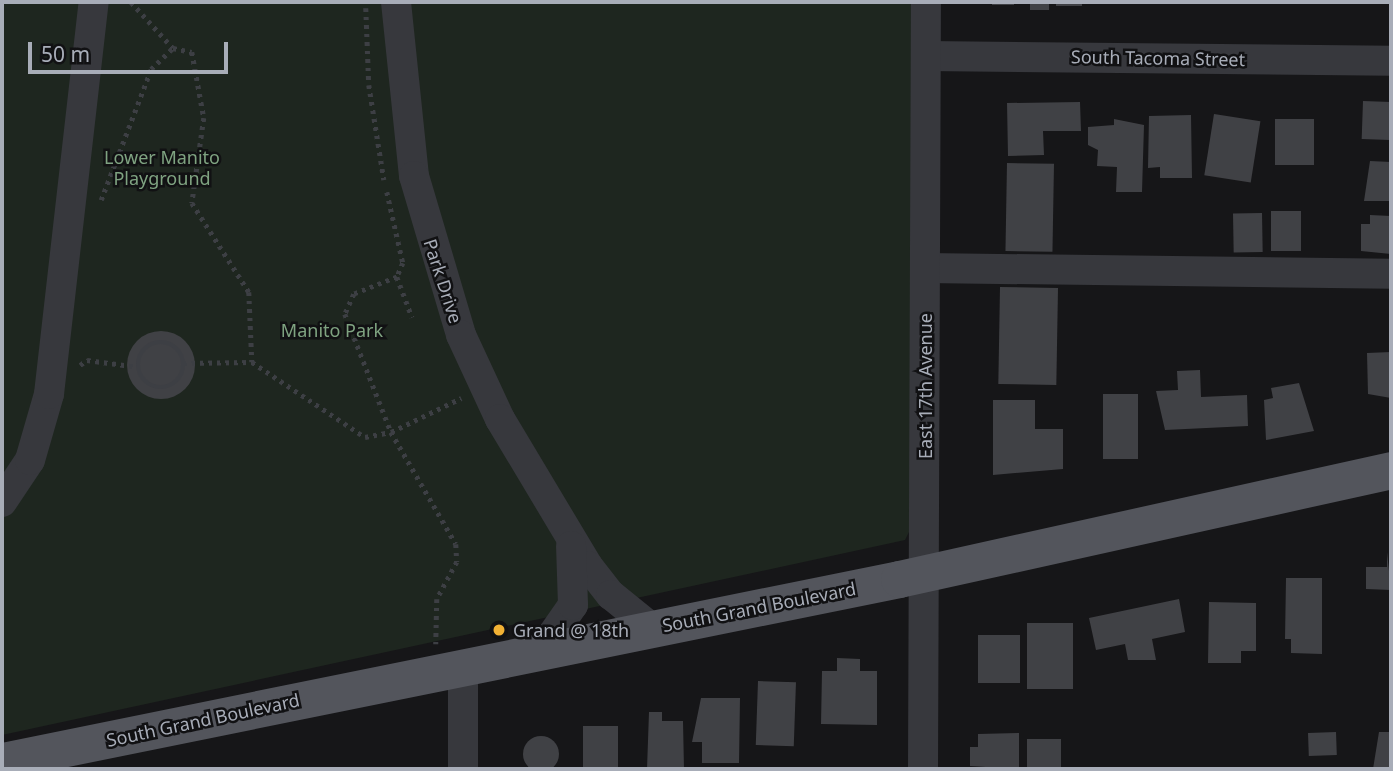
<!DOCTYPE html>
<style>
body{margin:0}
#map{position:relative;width:1393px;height:771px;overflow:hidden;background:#161618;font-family:"Noto Sans",sans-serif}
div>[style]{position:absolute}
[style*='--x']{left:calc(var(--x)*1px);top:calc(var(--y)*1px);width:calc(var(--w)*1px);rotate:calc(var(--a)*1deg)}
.green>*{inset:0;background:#1e261f}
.building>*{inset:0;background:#404145;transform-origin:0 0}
.round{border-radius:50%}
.path>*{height:4.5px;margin-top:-2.25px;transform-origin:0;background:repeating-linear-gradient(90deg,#3d3f44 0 3.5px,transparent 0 8.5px)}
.path>.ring{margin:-2.25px;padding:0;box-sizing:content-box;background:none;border:4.5px solid #3d3f44;border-radius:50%}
.minor>*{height:30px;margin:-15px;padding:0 15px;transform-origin:15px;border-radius:15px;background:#37383d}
.major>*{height:37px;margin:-18.5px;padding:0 18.5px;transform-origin:18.5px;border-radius:18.5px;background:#53555c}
.dots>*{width:19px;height:19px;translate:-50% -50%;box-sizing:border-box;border:4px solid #111113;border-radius:50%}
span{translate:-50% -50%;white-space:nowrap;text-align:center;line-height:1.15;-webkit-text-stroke:5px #111113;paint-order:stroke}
.street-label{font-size:18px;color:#a8adb8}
.park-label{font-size:18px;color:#7fa381}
.poi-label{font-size:18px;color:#a8adb8}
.left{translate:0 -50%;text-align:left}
.frame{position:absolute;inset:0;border:4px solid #a8adb8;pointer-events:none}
.scale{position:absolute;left:28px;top:42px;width:200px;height:32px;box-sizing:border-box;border:4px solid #a8adb8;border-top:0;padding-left:9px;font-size:21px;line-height:24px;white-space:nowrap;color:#a8adb8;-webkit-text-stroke:5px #111113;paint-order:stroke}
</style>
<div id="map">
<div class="green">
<div style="clip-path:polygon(2px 2px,912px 2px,911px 528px,905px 540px,2px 735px)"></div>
</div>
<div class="building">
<div style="left:992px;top:2px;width:22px;height:3px"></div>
<div style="left:1030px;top:2px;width:19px;height:8px"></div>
<div style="left:1056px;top:2px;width:26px;height:4px"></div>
<div style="left:1363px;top:101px;width:28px;height:38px;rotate:2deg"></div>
<div style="clip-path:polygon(1080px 102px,1081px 131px,1043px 131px,1044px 155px,1008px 156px,1007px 103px)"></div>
<div style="left:1214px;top:114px;width:47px;height:62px;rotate:9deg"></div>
<div style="clip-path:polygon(1191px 115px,1192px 178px,1160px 178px,1160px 167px,1148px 168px,1149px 116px)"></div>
<div style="clip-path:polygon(1114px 119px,1144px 125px,1142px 192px,1116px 192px,1117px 167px,1097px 166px,1098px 150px,1088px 145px,1088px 127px,1114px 125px)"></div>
<div style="left:1275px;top:119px;width:39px;height:46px"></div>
<div style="clip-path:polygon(1370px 161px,1391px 162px,1391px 201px,1364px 201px)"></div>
<div style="left:1007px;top:163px;width:47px;height:88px;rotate:1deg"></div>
<div style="left:1271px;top:211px;width:30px;height:40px"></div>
<div style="left:1262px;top:213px;width:39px;height:29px;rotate:89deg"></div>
<div style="clip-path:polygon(1370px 215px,1391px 216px,1391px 254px,1361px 251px,1361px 224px,1370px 224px)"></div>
<div style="left:1058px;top:288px;width:97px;height:58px;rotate:91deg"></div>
<div class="round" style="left:127px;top:331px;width:68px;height:68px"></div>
<div style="clip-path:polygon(1391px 352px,1391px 398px,1368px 394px,1367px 353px)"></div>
<div style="clip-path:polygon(1200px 370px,1201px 397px,1247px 395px,1248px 426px,1165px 430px,1156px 391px,1178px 390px,1177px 371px)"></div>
<div style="clip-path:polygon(1299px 383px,1314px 431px,1266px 440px,1264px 400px,1273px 398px,1271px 388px)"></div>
<div style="left:1103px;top:394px;width:35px;height:65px"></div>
<div style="clip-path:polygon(993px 400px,1035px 400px,1035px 429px,1063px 429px,1063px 469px,993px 475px)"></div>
<div style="clip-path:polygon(1387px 552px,1391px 590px,1366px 589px,1366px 567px,1387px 567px)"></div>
<div style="clip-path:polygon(1286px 578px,1322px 578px,1322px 654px,1291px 653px,1291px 639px,1285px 639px)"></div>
<div style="clip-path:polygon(1179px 599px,1185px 632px,1152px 639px,1156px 660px,1128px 660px,1125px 644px,1096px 650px,1089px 618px)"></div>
<div style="clip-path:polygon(1209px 602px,1256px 603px,1256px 651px,1241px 651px,1241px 663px,1208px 663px)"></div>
<div style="left:1027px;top:623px;width:46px;height:66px"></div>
<div style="left:978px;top:635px;width:42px;height:48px"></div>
<div style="clip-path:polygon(837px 658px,860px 659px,860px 671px,877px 671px,877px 725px,821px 724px,822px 671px,837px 671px)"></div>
<div style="left:758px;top:681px;width:38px;height:64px;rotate:2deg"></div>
<div style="clip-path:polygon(701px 698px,740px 698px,739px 763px,702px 763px,702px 742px,692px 742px)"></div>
<div style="clip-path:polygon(649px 712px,662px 712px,662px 721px,683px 721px,684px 769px,647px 769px)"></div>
<div style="left:618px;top:726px;width:43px;height:35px;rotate:90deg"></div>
<div style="left:1336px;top:732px;width:23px;height:28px;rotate:88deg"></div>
<div style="clip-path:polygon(1379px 732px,1391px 732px,1391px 769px,1373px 769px)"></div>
<div style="clip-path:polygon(1019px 733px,1019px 769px,970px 766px,970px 747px,978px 747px,978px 734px)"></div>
<div class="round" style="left:523px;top:736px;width:36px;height:36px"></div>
<div style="left:1027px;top:739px;width:34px;height:30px"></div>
</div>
<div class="path">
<div style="--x:131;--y:2;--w:62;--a:47.6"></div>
<div style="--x:366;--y:8;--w:77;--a:87.8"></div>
<div style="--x:369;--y:85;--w:96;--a:81"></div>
<div style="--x:387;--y:192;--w:73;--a:77.3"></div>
<div style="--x:403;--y:263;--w:15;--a:113"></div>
<div style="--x:397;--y:277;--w:46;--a:158.4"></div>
<div style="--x:354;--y:294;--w:22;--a:114"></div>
<div style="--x:345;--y:314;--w:127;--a:68.7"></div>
<div style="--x:391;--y:432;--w:129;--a:59.9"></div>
<div style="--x:456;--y:544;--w:18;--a:87"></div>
<div style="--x:457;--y:562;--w:42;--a:118.4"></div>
<div style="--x:437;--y:599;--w:45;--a:91.3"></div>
<div style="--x:101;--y:200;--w:140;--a:-69.1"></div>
<div style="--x:151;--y:69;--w:30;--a:-44"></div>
<div style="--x:173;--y:48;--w:19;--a:12"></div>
<div style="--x:192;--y:52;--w:67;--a:79.7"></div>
<div style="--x:204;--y:118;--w:86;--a:98"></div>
<div style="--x:192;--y:203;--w:106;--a:57.4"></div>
<div style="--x:249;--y:292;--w:70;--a:87.5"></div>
<div style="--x:397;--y:277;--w:43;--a:69.4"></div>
<div class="ring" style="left:138px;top:342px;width:41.5px;height:41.5px"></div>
<div style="--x:183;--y:363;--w:69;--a:-0.8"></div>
<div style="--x:252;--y:362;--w:136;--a:33.6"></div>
<div style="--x:365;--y:437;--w:26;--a:-11"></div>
<div style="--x:391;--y:432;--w:78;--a:-25.9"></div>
<div style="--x:80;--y:365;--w:9;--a:-36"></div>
<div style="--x:87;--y:360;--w:52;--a:7.7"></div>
</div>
<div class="minor">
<div style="--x:396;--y:2;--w:175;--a:84.1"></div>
<div style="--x:414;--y:176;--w:166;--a:73.5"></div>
<div style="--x:461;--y:335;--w:93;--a:65.1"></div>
<div style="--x:500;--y:419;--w:171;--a:59.1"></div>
<div style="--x:588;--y:566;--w:37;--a:52"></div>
<div style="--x:611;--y:595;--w:54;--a:39"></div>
<div style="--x:926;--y:56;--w:465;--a:0.6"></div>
<div style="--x:925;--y:268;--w:466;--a:0.7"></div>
<div style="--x:2;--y:502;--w:50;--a:-56.3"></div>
<div style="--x:30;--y:460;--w:69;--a:-73.9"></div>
<div style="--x:49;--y:394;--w:395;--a:-83.5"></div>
<div style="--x:541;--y:651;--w:56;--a:-55.2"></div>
<div style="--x:573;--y:605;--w:59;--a:-91.9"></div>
<div style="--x:463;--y:769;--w:102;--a:-90"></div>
<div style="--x:923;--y:769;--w:767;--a:-89.78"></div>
</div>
<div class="major">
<div style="--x:2;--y:761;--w:915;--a:-11.47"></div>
<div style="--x:899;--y:579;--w:504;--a:-12.49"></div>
</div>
<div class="dots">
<div style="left:499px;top:630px;background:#f2b134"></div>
</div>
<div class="street-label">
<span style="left:1158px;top:58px;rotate:1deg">South Tacoma Street</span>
<span style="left:443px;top:281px;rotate:72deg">Park Drive</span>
<span style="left:925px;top:386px;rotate:-90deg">East 17th Avenue</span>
<span style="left:759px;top:607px;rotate:-11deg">South Grand Boulevard</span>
<span style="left:203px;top:720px;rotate:-12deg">South Grand Boulevard</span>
</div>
<div class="park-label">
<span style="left:162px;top:168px">Lower Manito<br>Playground</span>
<span style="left:332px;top:330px">Manito Park</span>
</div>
<div class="poi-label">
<span class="left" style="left:513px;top:630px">Grand @ 18th</span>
</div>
<div class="frame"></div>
<div class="scale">50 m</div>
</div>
